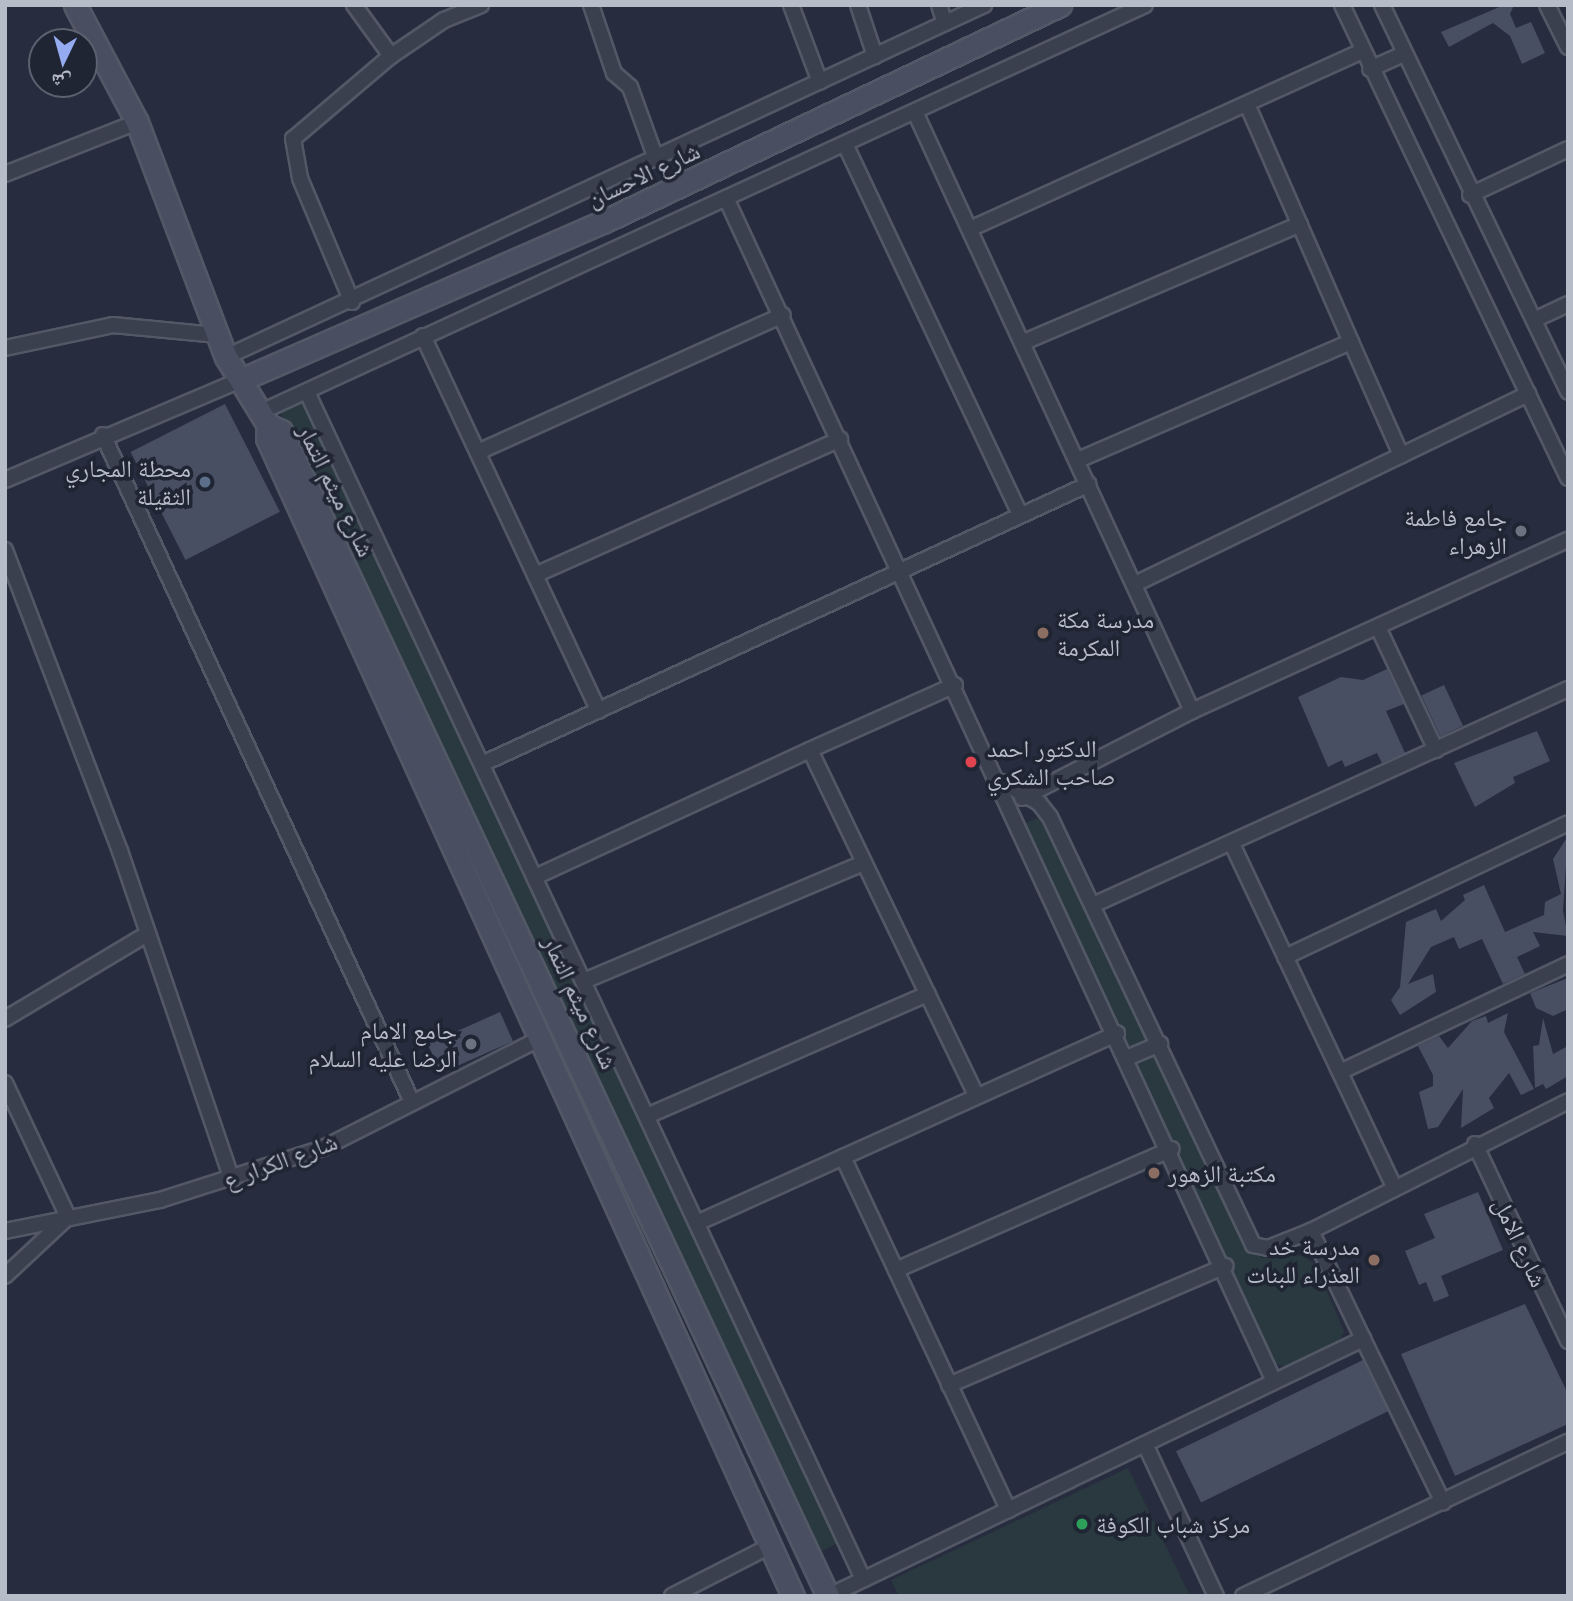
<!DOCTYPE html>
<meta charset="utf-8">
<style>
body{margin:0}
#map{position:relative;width:1573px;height:1601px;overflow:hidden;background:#272d3e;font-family:"Open Sans","Noto Naskh Arabic",sans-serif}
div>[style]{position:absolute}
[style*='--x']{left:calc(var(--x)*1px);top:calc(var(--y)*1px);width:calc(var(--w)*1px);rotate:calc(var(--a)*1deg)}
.green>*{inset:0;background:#29393f;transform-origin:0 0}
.building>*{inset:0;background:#484f62;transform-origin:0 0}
.roads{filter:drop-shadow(2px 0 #535866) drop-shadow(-2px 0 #535866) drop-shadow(0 2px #535866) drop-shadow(0 -2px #535866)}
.street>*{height:14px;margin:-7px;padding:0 7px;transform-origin:7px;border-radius:7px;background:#3b404f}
.secondary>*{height:21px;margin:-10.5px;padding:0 10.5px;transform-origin:10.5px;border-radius:10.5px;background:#494f61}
.dots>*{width:19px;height:19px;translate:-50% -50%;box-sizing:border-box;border:4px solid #202534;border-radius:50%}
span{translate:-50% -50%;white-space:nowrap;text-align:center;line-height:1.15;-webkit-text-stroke:7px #202534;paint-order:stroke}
.street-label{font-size:24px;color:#b7bcc9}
.poi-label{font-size:24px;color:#b7bcc9}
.right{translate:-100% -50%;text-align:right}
.left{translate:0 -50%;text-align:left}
.frame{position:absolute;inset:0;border:7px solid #b7bcc9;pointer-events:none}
.north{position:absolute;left:28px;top:28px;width:70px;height:70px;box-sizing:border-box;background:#202534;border:2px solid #5c6170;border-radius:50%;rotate:185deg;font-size:19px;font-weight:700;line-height:28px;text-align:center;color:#b7bcc9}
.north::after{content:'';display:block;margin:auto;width:24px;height:32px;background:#94aaf1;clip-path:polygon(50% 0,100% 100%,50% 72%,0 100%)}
</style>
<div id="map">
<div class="green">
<div style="left:306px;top:401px;width:1260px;height:28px;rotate:65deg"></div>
<div style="left:1044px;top:815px;width:248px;height:21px;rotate:65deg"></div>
<div style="clip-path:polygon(1158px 1054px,1249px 1251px,1263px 1258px,1301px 1255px,1315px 1264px,1344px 1331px,1338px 1345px,1289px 1367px,1274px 1364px,1137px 1063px)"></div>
<div style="clip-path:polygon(1128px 1468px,1190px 1596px,899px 1596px,891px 1580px)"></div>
</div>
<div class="building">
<div style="clip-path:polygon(1504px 5px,1514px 5px,1510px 14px,1516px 28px,1531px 22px,1545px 53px,1522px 64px,1510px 36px,1493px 23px,1449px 47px,1441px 32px)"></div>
<div style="left:225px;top:404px;width:121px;height:106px;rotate:63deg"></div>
<div style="clip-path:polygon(1387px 669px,1404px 704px,1386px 711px,1405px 753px,1382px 763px,1377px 753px,1345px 767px,1342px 760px,1328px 767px,1298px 697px,1341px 677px,1363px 680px)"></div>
<div style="left:1444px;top:685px;width:45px;height:25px;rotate:65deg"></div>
<div style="clip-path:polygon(1537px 731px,1550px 761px,1513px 777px,1515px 783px,1475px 807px,1454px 763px)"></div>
<div style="clip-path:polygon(1568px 836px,1563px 911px,1568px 936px,1533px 932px,1540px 946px,1517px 957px,1525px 974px,1503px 984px,1482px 939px,1459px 949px,1454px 937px,1431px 947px,1408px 984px,1433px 974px,1436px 992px,1400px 1015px,1391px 1000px,1400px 987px,1406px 922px,1436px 909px,1441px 921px,1465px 900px,1463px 895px,1484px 885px,1505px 932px,1544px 915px,1545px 902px,1561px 894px,1553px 859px)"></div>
<div style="clip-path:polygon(1568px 978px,1568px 1009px,1553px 1016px,1536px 1008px,1530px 993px)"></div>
<div style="left:500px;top:1012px;width:32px;height:79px;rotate:66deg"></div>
<div style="clip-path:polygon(1508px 1013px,1504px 1032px,1534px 1089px,1521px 1095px,1509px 1073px,1489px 1098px,1494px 1108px,1461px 1128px,1463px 1089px,1438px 1127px,1428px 1129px,1419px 1092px,1433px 1086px,1433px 1075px,1418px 1046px,1439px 1036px,1448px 1048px,1472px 1021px,1486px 1016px,1488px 1023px)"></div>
<div style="clip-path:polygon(1543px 1018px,1553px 1054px,1568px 1046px,1568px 1076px,1546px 1089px,1543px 1084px,1535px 1088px,1533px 1046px,1539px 1045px)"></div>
<div style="clip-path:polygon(1478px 1192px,1503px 1250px,1441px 1276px,1449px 1296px,1434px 1302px,1426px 1282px,1419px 1285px,1405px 1251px,1435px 1238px,1424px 1214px)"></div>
<div style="clip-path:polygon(1525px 1304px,1568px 1394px,1568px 1424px,1455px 1476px,1401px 1354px)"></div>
<div style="left:1363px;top:1360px;width:57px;height:208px;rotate:64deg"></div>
</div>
<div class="roads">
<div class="street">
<div style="--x:354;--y:5;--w:63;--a:54"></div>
<div style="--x:591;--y:5;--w:72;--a:71.3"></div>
<div style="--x:614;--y:73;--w:21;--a:41"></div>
<div style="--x:630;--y:87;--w:77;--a:70.1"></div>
<div style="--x:791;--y:5;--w:82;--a:69.4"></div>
<div style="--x:858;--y:5;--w:54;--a:71.6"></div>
<div style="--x:939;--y:5;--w:19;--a:72"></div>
<div style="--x:1342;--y:5;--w:524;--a:64.46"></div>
<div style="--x:1382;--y:5;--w:429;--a:64.3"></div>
<div style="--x:1547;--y:5;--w:47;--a:63.4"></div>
<div style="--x:1370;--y:69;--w:37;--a:-24"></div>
<div style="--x:1247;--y:104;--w:260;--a:66.4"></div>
<div style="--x:915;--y:112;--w:660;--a:65.18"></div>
<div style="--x:845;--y:144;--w:410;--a:64.7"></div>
<div style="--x:5;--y:174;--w:142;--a:-21.5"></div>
<div style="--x:1470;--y:195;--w:108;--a:-25.1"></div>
<div style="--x:726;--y:198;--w:1304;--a:65.15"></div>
<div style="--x:972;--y:228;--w:429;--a:-24.4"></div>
<div style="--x:352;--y:302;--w:134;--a:-112.8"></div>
<div style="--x:300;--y:178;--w:40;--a:-100"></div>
<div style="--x:293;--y:139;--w:128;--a:-40.3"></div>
<div style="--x:391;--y:56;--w:64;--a:-34.2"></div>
<div style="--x:444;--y:20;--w:40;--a:-22"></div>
<div style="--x:1534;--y:320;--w:38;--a:-25"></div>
<div style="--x:423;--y:336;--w:414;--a:64.9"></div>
<div style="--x:1024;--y:342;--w:300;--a:-23.1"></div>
<div style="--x:5;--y:348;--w:110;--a:-12"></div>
<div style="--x:113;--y:325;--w:103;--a:5.5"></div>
<div style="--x:226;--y:357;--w:836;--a:-24.91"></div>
<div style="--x:307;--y:392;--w:1311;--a:64.9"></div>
<div style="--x:261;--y:412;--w:973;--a:-24.72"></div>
<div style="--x:103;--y:435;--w:735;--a:65.14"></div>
<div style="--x:478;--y:452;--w:334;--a:-24.2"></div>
<div style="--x:1078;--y:460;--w:297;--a:-23.4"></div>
<div style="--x:1351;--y:342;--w:124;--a:66.1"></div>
<div style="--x:5;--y:480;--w:259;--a:-23"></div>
<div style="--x:5;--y:550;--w:322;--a:69.1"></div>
<div style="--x:120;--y:851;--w:348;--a:71.2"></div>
<div style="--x:535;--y:575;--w:334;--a:-24"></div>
<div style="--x:1135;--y:584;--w:437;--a:-25.8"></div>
<div style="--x:1378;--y:627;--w:136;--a:64.8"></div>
<div style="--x:955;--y:685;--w:159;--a:155.9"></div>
<div style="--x:810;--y:750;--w:383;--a:64.3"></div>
<div style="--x:482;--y:764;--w:668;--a:-24.76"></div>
<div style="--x:1002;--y:782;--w:43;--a:29.6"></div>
<div style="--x:1039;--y:803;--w:18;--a:52"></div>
<div style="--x:1050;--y:817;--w:474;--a:64.6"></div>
<div style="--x:1253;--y:1245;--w:15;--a:11"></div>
<div style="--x:1268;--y:1248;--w:46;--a:-21.6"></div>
<div style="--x:1311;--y:1231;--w:288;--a:-26.8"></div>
<div style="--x:1022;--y:798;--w:191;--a:-27.1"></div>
<div style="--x:1192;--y:711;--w:413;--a:-24.5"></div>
<div style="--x:1232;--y:844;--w:378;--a:64.7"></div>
<div style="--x:535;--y:877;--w:303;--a:-24.8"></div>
<div style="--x:1093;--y:905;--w:522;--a:-24.45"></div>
<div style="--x:1285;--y:957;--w:313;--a:-25.3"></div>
<div style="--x:584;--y:981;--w:304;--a:-22.9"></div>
<div style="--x:5;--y:1019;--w:165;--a:-30.9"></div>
<div style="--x:1129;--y:1057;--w:34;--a:-23"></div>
<div style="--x:1340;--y:1072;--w:252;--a:-25.3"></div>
<div style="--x:5;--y:1083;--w:148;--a:64.8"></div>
<div style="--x:68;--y:1217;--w:86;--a:136.9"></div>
<div style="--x:647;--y:1116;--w:306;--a:-23.5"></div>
<div style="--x:1475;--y:1144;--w:218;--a:64.7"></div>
<div style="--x:843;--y:1157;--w:390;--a:64.9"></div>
<div style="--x:697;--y:1223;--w:461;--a:-24.3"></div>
<div style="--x:5;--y:1231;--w:158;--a:-11.3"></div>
<div style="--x:160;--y:1200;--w:171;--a:-17.7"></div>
<div style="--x:323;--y:1148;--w:240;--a:-26.8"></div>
<div style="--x:896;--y:1270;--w:301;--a:-23.7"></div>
<div style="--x:1363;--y:1339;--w:182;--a:63.9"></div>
<div style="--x:949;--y:1385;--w:301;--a:-23.3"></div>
<div style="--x:1145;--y:1444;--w:168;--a:65"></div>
<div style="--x:672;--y:1596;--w:110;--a:-27"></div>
<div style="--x:829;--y:1596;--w:593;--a:-25.7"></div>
<div style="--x:1363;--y:1339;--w:120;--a:-115.7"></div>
<div style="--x:1243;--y:1596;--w:360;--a:-25.4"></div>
</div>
<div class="secondary">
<div style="--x:75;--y:5;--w:132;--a:62.1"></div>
<div style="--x:137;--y:122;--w:251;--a:69.3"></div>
<div style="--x:226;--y:357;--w:80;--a:58.3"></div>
<div style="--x:243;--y:379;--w:393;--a:-23.6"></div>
<div style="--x:603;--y:222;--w:506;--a:-25.4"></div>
<div style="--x:793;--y:1596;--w:1272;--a:-114.43"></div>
<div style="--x:267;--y:438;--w:13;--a:-86"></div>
<div style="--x:268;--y:425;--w:14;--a:25"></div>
<div style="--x:281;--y:431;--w:1287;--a:64.85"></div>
</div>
</div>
<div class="dots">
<div style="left:205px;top:482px;background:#5c6f8a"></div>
<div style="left:1521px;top:531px;background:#6b7280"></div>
<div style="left:1043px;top:633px;background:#8d6e63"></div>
<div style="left:971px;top:762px;background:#e0444e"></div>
<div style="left:471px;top:1044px;background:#6b7280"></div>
<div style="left:1154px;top:1173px;background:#8d6e63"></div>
<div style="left:1374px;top:1260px;background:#8d6e63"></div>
<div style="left:1082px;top:1524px;background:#2e9e5b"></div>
</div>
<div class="street-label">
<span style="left:643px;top:174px;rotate:-25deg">شارع الاحسان</span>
<span style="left:337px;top:490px;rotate:64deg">شارع ميثم التمار</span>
<span style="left:581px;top:1002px;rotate:65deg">شارع ميثم التمار</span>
<span style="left:280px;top:1160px;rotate:-20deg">شارع الكرار ع</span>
<span style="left:1521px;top:1242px;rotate:65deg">شارع الامل</span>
</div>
<div class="poi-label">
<span class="right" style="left:191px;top:482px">محطة المجاري<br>الثقيلة</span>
<span class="right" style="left:1507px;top:531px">جامع فاطمة<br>الزهراء</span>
<span class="left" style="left:1057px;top:633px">مدرسة مكة<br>المكرمة</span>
<span class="left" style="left:987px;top:762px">الدكتور احمد<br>صاحب الشكري</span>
<span class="right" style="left:457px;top:1044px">جامع الامام<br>الرضا عليه السلام</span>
<span class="left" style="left:1168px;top:1173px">مكتبة الزهور</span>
<span class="right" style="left:1360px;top:1260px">مدرسة خد<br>العذراء للبنات</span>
<span class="left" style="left:1096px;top:1524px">مركز شباب الكوفة</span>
</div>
<div class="frame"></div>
<div class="north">ش</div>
</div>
